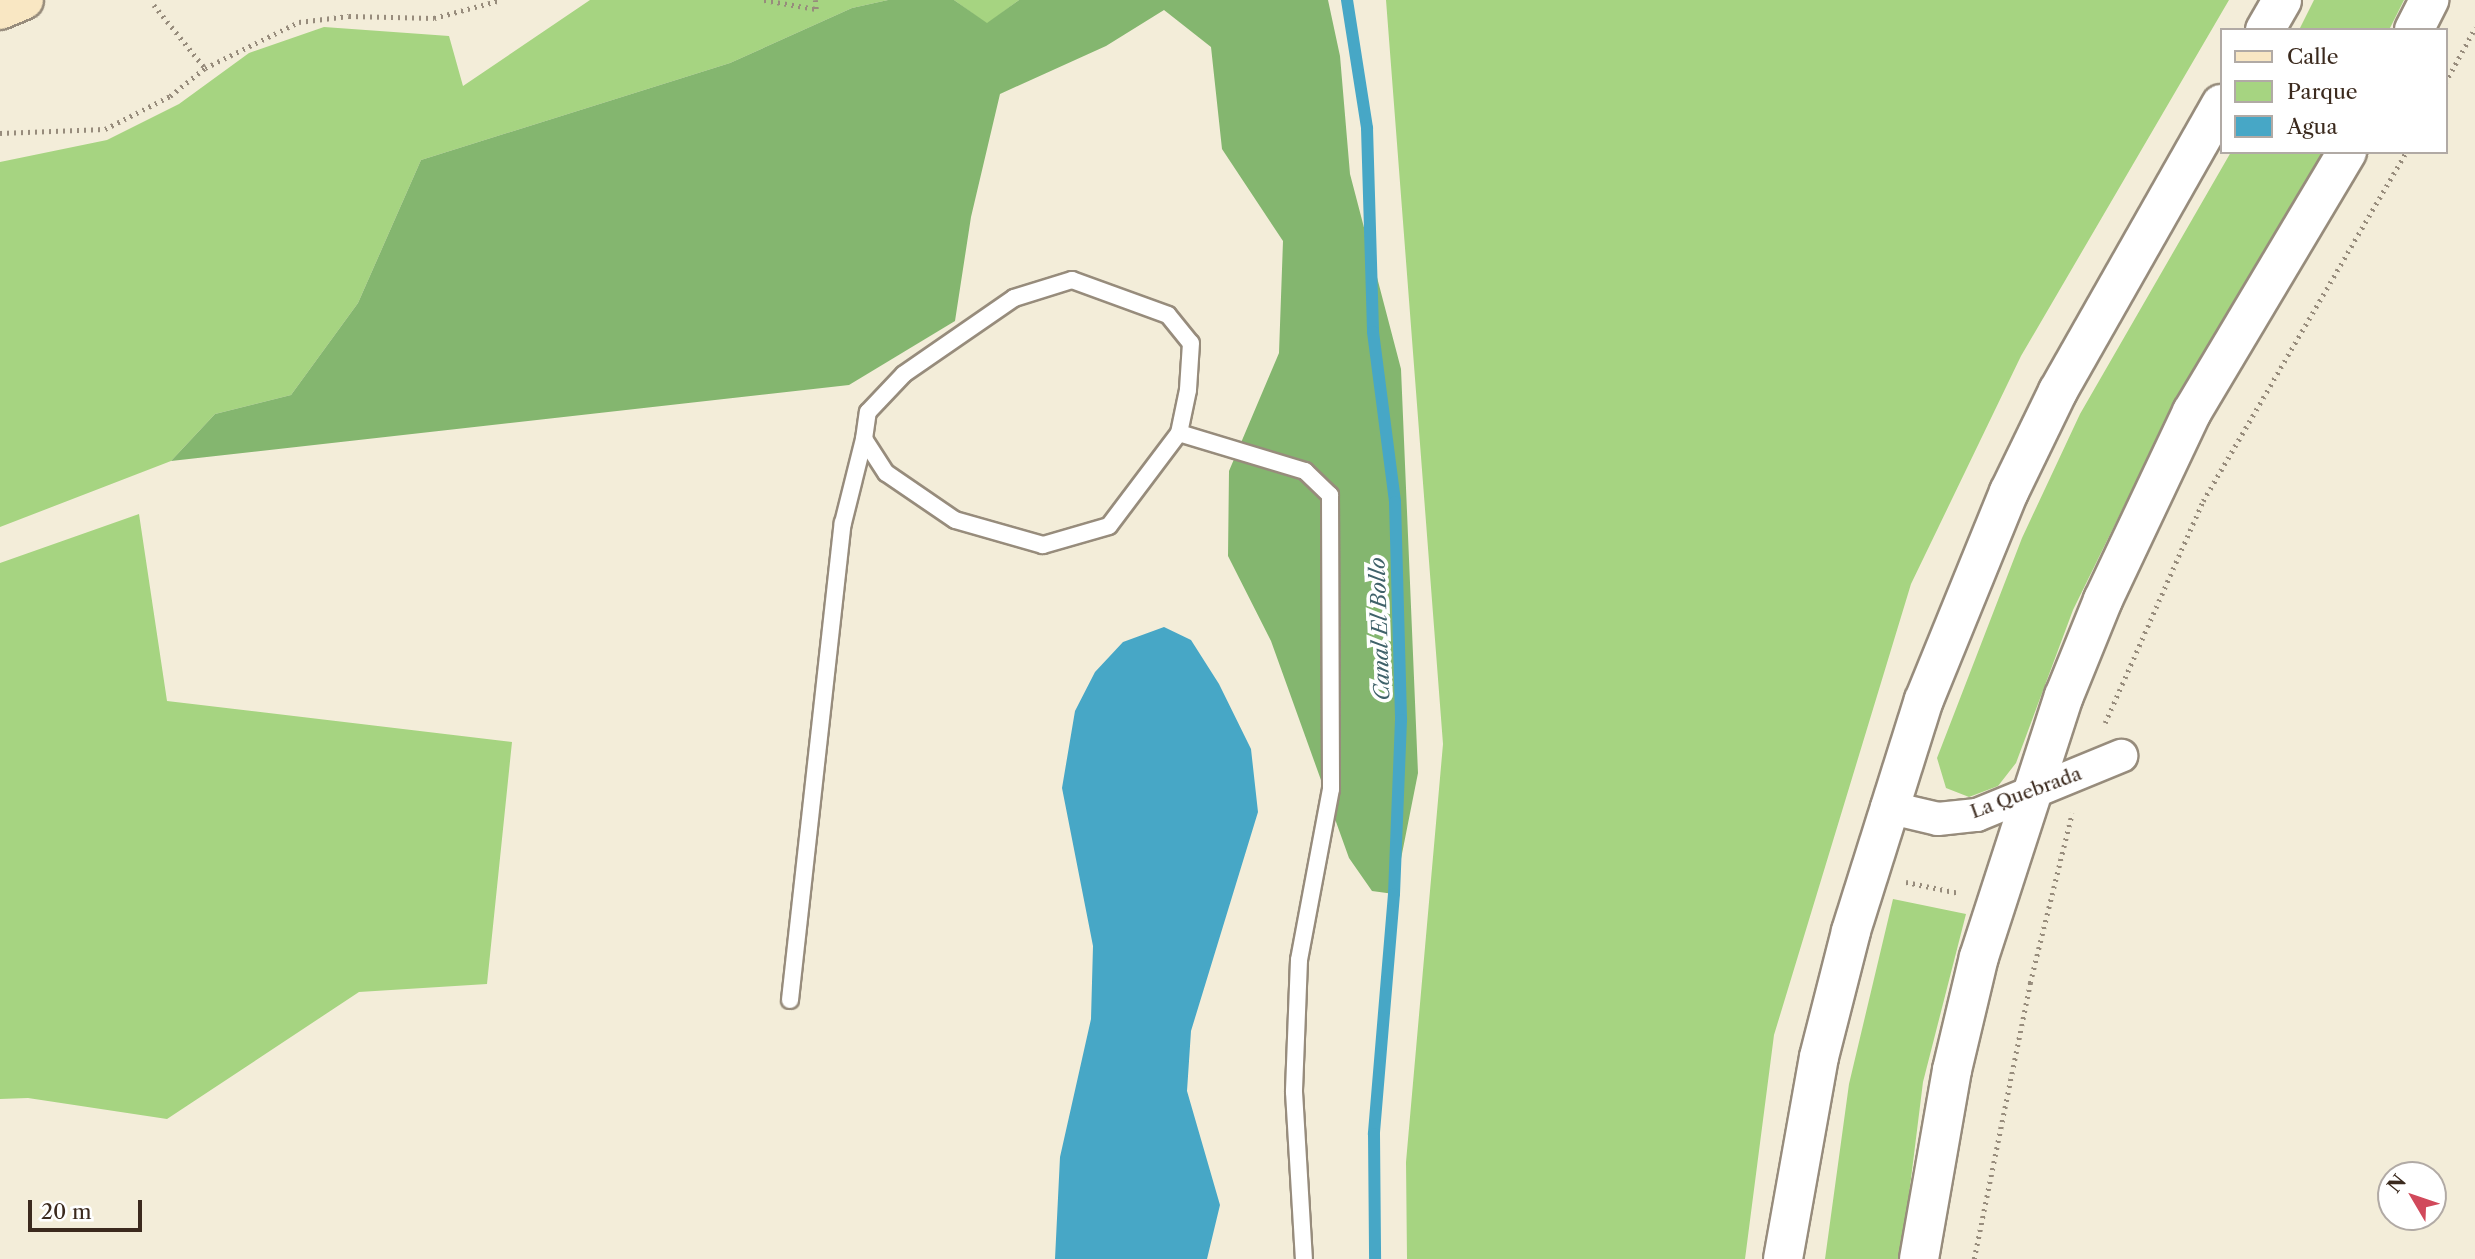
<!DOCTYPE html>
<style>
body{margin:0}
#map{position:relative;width:2475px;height:1259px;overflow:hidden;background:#f3edd9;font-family:"Libre Caslon Text",serif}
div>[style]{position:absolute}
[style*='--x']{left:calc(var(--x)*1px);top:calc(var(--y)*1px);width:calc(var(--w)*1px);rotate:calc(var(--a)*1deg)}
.green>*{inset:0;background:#a6d481}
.forest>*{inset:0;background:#84b66f}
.water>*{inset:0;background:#47a7c6}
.stream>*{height:12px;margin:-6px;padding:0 6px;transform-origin:6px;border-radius:6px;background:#47a7c6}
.path>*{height:4.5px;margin-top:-2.25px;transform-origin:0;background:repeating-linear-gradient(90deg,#978c7c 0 2px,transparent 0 7px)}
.roads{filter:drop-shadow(2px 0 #978c7c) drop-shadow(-2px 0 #978c7c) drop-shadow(0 2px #978c7c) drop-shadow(0 -2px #978c7c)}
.service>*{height:16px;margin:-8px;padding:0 8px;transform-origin:8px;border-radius:8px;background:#fff}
.minor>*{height:32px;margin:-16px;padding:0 16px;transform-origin:16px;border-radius:16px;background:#fff}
.tertiary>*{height:38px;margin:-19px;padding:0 19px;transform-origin:19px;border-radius:19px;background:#fff}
.secondary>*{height:38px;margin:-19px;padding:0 19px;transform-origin:19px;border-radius:19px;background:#f9e7c3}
span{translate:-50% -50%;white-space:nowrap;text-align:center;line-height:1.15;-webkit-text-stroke:7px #fff;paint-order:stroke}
.street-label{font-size:19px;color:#3b2a1e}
.water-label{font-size:21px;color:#40626a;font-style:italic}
.legend{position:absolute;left:2220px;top:28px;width:228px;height:126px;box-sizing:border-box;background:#fff;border:2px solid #b1aaa5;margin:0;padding:9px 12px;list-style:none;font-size:21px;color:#3b2a1e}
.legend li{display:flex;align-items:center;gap:14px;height:35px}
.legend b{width:35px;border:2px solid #b1aaa5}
.north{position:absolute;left:2377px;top:1161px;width:70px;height:70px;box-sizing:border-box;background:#fff;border:2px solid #b1aaa5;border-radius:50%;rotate:309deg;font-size:19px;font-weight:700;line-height:28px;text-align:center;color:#3b2a1e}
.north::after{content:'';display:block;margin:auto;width:24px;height:32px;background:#d1495b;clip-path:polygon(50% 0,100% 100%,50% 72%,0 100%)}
.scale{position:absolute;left:28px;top:1200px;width:114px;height:32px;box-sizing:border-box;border:4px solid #3b2a1e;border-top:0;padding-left:9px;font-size:21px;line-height:24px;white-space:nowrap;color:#3b2a1e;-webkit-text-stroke:5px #fff;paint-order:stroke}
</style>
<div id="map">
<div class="green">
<div style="clip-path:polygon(590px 0,888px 0,852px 8px,730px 63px,421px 160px,358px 303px,291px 395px,215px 414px,171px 461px,0 527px,0 162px,107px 140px,179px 104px,249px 53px,324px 27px,449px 36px,463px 86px)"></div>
<div style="clip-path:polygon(954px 0,1019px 0,987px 24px)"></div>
<div style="clip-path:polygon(1386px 0,2229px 0,2021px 356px,1911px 584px,1774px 1035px,1745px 1259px,1407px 1259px,1406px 1162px,1443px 744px)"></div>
<div style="clip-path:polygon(2314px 0,2404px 0,2389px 30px,2299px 30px)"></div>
<div style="clip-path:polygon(2231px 152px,2324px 152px,2146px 461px,2073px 610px,2016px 763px,1998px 786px,1969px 797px,1946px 788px,1937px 758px,2022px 538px,2080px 414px)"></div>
<div style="clip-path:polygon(139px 514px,167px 701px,512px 742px,487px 984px,359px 992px,167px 1119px,28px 1098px,0 1099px,0 563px)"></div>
<div style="clip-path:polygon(1893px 899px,1966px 914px,1923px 1082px,1901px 1259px,1825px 1259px,1849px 1084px)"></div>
</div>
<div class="forest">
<div style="clip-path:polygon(888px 0,954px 0,987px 23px,1019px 0,1328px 0,1340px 56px,1350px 174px,1401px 369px,1418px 773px,1394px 894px,1372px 891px,1349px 858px,1271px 641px,1228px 556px,1229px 471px,1279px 353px,1283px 241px,1222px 149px,1211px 47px,1164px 10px,1106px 46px,1000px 94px,971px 217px,955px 321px,849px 385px,171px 461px,215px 414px,291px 395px,358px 303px,421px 160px,730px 63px,852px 8px)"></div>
</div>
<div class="water">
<div style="clip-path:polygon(1164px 627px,1191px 640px,1219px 684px,1251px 749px,1258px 812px,1191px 1031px,1187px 1091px,1220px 1205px,1207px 1259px,1055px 1259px,1060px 1157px,1091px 1019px,1093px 946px,1062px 788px,1075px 711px,1095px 672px,1123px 642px)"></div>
</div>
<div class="stream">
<div style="--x:1347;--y:0;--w:130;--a:81.1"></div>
<div style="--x:1367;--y:128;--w:204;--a:88.3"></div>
<div style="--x:1373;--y:332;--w:171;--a:82.6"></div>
<div style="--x:1395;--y:502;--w:218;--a:88.4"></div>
<div style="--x:1401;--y:720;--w:174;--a:92.3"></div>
<div style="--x:1394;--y:894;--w:241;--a:94.8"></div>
<div style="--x:1374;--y:1134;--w:125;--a:89.5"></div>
</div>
<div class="path">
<div style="--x:764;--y:0;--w:53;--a:9.8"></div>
<div style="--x:816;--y:9;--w:9;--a:-96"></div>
<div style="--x:154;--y:5;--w:81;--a:51"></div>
<div style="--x:205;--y:68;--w:105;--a:-26.1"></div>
<div style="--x:299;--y:22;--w:50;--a:-6.8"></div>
<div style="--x:349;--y:16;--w:85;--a:1.3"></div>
<div style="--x:434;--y:18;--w:69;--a:-15"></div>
<div style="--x:2445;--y:83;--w:63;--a:-61.4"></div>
<div style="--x:0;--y:133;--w:105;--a:-2.2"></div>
<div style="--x:105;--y:129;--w:73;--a:-26.9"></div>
<div style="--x:170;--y:96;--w:45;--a:-38.7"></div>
<div style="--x:2105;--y:723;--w:243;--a:-66.2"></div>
<div style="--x:2203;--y:501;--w:404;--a:-59.8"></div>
<div style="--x:1906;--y:882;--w:54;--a:11.7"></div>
<div style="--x:1974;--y:1259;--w:282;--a:-78.5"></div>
<div style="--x:2030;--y:983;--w:175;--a:-76.1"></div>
</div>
<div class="roads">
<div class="service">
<div style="--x:1072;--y:280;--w:102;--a:20"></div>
<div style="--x:1168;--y:315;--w:36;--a:51"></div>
<div style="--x:1191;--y:343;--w:47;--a:93.7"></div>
<div style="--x:1188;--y:390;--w:44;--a:101.8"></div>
<div style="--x:1179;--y:433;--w:116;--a:127"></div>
<div style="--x:1109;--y:526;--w:69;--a:163.9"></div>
<div style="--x:1043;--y:545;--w:91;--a:-164.1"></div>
<div style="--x:955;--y:520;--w:83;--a:-145.7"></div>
<div style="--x:886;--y:473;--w:40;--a:-122.9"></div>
<div style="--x:864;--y:439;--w:27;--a:-82"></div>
<div style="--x:868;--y:412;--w:52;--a:-46.5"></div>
<div style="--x:904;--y:374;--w:134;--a:-34.6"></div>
<div style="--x:1014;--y:298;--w:61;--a:-17.2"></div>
<div style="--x:1179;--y:433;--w:132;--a:16.8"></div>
<div style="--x:1305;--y:471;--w:35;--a:44"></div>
<div style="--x:1330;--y:495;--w:294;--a:89.8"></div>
<div style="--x:1331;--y:789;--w:174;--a:100.6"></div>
<div style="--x:1299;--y:960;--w:132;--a:92.2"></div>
<div style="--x:1294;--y:1092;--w:167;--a:86.6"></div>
<div style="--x:790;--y:1000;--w:480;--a:-83.7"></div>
<div style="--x:843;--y:523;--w:87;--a:-76"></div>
</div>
<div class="minor">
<div style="--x:1887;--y:807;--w:52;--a:13.2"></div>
<div style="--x:1938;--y:819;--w:39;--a:-6"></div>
<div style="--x:1977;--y:815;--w:156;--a:-22.3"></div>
</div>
<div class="tertiary">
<div style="--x:2265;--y:30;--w:34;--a:-60"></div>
<div style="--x:2414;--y:30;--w:34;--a:-63"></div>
<div style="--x:1783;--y:1259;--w:205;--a:-79.9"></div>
<div style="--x:1819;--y:1057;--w:130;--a:-75.7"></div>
<div style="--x:1851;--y:931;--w:242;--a:-72.5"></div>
<div style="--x:1924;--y:700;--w:225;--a:-67.8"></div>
<div style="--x:2009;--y:492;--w:112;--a:-64.1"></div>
<div style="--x:2058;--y:391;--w:330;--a:-60.4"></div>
<div style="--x:1919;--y:1259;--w:192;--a:-80.1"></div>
<div style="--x:1952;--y:1070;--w:116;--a:-76.6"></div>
<div style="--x:1979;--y:957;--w:274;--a:-72"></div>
<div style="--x:2064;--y:696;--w:104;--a:-67.9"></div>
<div style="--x:2103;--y:600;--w:208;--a:-64.7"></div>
<div style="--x:2192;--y:412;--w:303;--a:-59.2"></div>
</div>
<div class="secondary">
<div style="--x:0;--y:10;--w:26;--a:-23"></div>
</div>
</div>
<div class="street-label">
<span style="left:2026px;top:793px;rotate:-20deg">La Quebrada</span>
</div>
<div class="water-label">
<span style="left:1380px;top:629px;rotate:-92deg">Canal El Bollo</span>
</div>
<ul class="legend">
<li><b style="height:9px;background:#f9e7c3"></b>Calle</li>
<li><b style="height:19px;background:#a6d481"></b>Parque</li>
<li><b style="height:19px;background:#47a7c6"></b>Agua</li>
</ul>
<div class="north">N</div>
<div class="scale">20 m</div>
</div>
